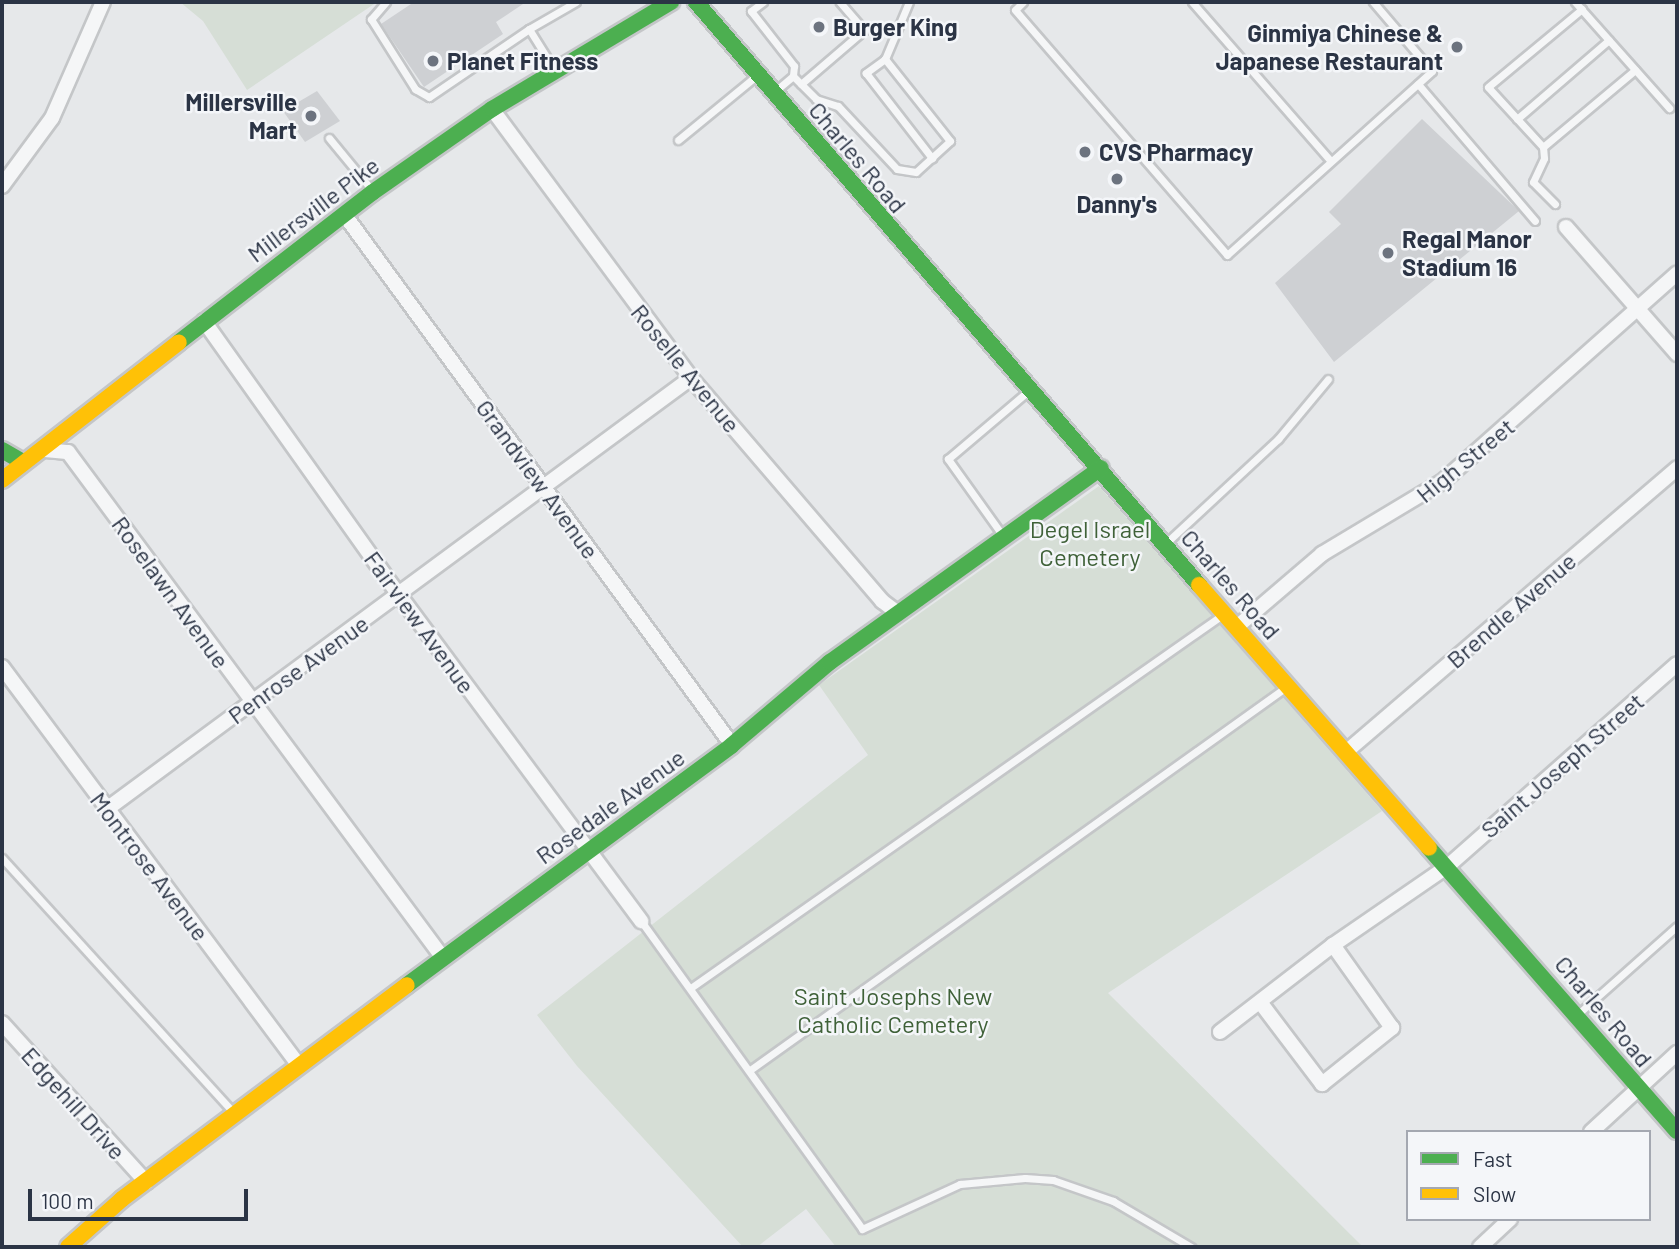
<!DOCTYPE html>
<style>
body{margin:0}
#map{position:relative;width:1679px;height:1249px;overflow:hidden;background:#e6e8ea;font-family:Barlow,sans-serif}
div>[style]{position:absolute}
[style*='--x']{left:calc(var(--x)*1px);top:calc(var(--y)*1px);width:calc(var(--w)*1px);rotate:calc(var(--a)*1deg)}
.green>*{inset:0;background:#d6ded6}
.building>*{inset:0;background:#ced0d3}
.roads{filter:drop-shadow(2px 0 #c4c6c8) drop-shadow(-2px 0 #c4c6c8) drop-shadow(0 2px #c4c6c8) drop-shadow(0 -2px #c4c6c8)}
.lane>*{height:7px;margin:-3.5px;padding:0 3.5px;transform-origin:3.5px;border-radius:3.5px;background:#f5f6f7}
.street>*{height:14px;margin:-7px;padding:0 7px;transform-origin:7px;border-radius:7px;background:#f5f6f7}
.fast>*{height:16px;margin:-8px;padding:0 8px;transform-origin:8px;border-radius:8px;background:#4caf50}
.slow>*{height:16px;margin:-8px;padding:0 8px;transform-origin:8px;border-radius:8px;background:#ffc107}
.dots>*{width:19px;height:19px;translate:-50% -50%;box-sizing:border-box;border:4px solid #f4f6f9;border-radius:50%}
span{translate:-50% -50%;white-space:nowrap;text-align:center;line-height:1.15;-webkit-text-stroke:5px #f4f6f9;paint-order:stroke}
.poi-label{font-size:24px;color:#2b3445;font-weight:700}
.left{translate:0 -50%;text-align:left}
.right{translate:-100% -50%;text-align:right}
.street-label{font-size:24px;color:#2b3445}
.park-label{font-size:24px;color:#3f6138}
.frame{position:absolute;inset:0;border:4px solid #2b3445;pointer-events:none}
.legend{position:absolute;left:1406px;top:1130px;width:245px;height:91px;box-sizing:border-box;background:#f4f6f9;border:2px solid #a4a8b1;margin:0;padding:9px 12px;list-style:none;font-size:21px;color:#2b3445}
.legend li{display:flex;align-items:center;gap:14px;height:35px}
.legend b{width:35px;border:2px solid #a4a8b1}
.scale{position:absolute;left:28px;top:1189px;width:220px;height:32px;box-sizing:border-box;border:4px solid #2b3445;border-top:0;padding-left:9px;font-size:21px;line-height:24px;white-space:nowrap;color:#2b3445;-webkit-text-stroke:5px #f4f6f9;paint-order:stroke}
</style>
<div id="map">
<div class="green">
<div style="clip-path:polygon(180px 2px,377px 2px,247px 90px,203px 21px)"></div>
<div style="clip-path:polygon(1099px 486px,1382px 811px,1108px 993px,1363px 1247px,836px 1247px,806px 1209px,757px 1247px,743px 1247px,577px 1066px,537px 1015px,868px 755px,819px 685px)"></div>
</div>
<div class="building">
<div style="clip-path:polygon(414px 2px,526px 2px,496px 22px,503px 34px,424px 87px,381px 24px)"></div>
<div style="clip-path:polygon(317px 91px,340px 121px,305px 142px,283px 111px)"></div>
<div style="clip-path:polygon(1422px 119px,1519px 211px,1334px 362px,1275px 283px,1341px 224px,1329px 212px)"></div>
</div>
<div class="roads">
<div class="lane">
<div style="--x:386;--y:2;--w:23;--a:131"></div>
<div style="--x:371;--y:19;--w:83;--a:57.8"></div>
<div style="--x:415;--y:89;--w:16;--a:30"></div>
<div style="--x:429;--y:97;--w:121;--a:-34.2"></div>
<div style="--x:529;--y:29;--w:47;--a:58"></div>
<div style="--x:763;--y:2;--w:15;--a:143"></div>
<div style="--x:751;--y:11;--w:70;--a:52"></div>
<div style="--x:794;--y:66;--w:10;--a:96"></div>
<div style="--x:793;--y:76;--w:25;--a:140"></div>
<div style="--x:1023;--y:2;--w:11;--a:135"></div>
<div style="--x:1015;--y:10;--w:324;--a:49.1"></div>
<div style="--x:1227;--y:255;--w:275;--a:-41.9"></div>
<div style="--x:1432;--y:71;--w:91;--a:-130.5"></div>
<div style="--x:1192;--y:2;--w:210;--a:48.9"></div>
<div style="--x:1575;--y:2;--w:142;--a:48.4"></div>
<div style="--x:529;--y:29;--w:54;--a:-29.9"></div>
<div style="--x:885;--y:59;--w:24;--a:144"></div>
<div style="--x:866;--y:73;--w:108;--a:52.2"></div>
<div style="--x:793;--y:76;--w:33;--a:45"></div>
<div style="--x:816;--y:99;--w:23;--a:18"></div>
<div style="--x:838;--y:106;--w:86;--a:46.9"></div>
<div style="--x:897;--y:169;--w:19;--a:9"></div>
<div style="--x:916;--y:172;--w:46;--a:-42.4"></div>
<div style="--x:950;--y:141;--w:105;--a:-128.4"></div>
<div style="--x:885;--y:59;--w:62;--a:-67.2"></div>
<div style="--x:801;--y:84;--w:83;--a:-40.6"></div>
<div style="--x:864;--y:30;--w:37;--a:-131"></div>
<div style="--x:1418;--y:84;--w:180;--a:49.5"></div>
<div style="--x:1517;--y:119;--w:121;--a:-40.7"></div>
<div style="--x:329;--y:138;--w:66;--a:50.5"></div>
<div style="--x:678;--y:140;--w:99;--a:-39.3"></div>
<div style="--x:1543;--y:147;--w:120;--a:-39.9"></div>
<div style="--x:1555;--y:204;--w:31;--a:-135"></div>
<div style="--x:1533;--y:182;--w:26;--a:-65"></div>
<div style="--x:1544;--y:158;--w:11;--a:-95"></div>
<div style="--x:1543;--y:147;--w:81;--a:-132.5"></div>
<div style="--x:1488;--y:87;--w:122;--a:-39.7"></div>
<div style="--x:1003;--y:536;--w:95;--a:-125.5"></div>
<div style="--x:948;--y:459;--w:104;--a:-40.3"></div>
<div style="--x:1166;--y:543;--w:153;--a:-42.9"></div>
<div style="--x:1278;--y:439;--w:78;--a:-50.2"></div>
<div style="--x:2;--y:858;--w:342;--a:47.7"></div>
<div style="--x:641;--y:921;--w:379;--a:54.3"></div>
<div style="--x:862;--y:1229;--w:108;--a:-24.7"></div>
<div style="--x:960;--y:1184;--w:65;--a:-5.3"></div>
<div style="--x:1025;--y:1178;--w:28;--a:4"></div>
<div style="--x:1053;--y:1180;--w:64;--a:19.3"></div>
<div style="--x:1113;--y:1201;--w:91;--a:30.5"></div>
<div style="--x:692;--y:987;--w:648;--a:-35.06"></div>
<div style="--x:1578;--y:1014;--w:132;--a:-41.6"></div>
<div style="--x:750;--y:1070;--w:657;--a:-35.53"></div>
</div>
<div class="street">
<div style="--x:492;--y:109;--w:335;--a:53.5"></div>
<div style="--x:691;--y:378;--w:294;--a:49.4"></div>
<div style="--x:882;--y:601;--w:20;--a:37"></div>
<div style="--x:2;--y:186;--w:84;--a:-53.7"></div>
<div style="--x:52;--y:118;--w:127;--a:-66.3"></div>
<div style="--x:344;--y:214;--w:658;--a:53.84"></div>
<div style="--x:1566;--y:227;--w:169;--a:48.8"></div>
<div style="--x:204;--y:321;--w:313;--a:54.6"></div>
<div style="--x:385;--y:576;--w:430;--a:53.4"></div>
<div style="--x:44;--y:450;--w:24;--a:5"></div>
<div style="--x:68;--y:452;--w:630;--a:53.46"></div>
<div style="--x:1238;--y:626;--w:111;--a:-40.6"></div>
<div style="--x:1322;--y:554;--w:140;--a:-31"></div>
<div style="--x:1442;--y:482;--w:314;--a:-41.6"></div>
<div style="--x:2;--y:667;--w:497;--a:53.3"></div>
<div style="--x:1346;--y:752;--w:436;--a:-40.6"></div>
<div style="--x:107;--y:809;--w:726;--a:-36.43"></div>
<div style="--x:1260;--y:1002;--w:103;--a:52.9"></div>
<div style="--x:1322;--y:1084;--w:90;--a:-38.7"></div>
<div style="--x:1392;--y:1028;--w:102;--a:-125.4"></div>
<div style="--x:2;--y:1023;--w:215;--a:47.8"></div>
<div style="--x:1220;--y:1032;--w:143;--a:-37.6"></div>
<div style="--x:1333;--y:945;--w:140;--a:-34.5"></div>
<div style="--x:1448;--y:866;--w:305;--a:-41.4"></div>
<div style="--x:1591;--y:1132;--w:117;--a:-42.6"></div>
<div style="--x:1480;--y:1247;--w:41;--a:-43"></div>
</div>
<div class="fast">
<div style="--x:696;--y:2;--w:770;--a:49.21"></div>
<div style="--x:179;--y:342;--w:245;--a:-37.7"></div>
<div style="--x:373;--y:192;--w:145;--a:-34.9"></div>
<div style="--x:492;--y:109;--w:209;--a:-30.9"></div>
<div style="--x:2;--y:450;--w:24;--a:30"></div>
<div style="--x:1429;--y:848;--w:376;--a:48.8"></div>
<div style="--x:407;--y:985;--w:404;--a:-36.4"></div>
<div style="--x:732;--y:745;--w:128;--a:-40.3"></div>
<div style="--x:830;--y:662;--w:333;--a:-35.6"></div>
</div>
<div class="slow">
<div style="--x:2;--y:480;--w:224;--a:-37.9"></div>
<div style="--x:1199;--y:585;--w:349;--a:48.8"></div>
<div style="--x:68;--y:1247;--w:72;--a:-41.6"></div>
<div style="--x:122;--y:1199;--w:356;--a:-36.9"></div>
</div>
</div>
<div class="dots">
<div style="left:819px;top:27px;background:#6c737f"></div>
<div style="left:1457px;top:47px;background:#6c737f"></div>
<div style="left:433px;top:61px;background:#6c737f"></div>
<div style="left:311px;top:116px;background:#6c737f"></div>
<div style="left:1085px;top:152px;background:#6c737f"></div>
<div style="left:1117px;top:179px;background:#6c737f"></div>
<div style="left:1388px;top:253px;background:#6c737f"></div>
</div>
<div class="poi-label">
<span class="left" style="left:833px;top:27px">Burger King</span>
<span class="right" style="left:1443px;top:47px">Ginmiya Chinese &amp;<br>Japanese Restaurant</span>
<span class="left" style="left:447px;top:61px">Planet Fitness</span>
<span class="right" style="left:297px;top:116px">Millersville<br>Mart</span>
<span class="left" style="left:1099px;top:152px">CVS Pharmacy</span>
<span style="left:1117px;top:204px">Danny's</span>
<span class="left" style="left:1402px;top:253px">Regal Manor<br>Stadium 16</span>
</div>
<div class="street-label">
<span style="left:858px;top:157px;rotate:50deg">Charles Road</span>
<span style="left:313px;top:209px;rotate:-37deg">Millersville Pike</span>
<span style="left:686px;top:368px;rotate:51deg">Roselle Avenue</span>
<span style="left:1465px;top:460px;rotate:-39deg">High Street</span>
<span style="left:538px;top:479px;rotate:54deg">Grandview Avenue</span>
<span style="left:1231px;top:584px;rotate:49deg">Charles Road</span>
<span style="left:171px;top:592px;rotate:54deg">Roselawn Avenue</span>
<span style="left:1511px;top:610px;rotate:-41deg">Brendle Avenue</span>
<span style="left:420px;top:622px;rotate:54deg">Fairview Avenue</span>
<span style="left:298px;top:669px;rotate:-36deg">Penrose Avenue</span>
<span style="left:1562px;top:765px;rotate:-41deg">Saint Joseph Street</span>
<span style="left:610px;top:806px;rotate:-36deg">Rosedale Avenue</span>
<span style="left:150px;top:866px;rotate:53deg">Montrose Avenue</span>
<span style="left:1604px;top:1011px;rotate:50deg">Charles Road</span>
<span style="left:74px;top:1103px;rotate:48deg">Edgehill Drive</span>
</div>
<div class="park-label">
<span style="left:1090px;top:543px">Degel Israel<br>Cemetery</span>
<span style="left:893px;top:1010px">Saint Josephs New<br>Catholic Cemetery</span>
</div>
<div class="frame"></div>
<ul class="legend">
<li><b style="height:9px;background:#4caf50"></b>Fast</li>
<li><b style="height:9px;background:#ffc107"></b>Slow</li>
</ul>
<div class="scale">100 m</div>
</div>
